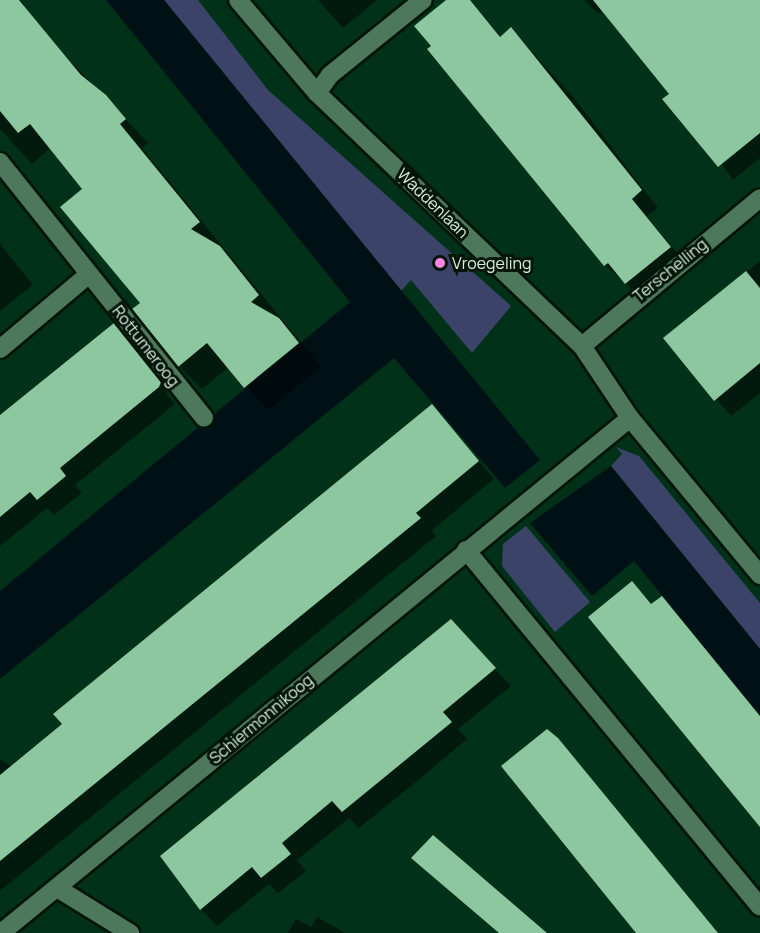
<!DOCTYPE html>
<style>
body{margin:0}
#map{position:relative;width:760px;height:933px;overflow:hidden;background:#023119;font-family:Manrope,sans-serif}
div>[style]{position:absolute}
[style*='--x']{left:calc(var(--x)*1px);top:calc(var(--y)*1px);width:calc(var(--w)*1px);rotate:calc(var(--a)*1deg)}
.green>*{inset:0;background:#3c4368}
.water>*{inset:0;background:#001116}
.shadow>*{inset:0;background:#0007}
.building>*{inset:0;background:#8cc7a0}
.roads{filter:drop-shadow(2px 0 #011508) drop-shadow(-2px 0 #011508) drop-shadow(0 2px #011508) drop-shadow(0 -2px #011508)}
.minor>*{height:18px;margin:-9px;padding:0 9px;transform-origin:9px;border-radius:9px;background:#4d785c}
.dots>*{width:16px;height:16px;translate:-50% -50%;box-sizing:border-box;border:3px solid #04150a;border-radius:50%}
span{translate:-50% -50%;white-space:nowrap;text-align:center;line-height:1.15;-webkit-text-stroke:6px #04150a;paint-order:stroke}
.street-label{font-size:16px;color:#d8efdf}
.poi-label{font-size:16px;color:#d8efdf}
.left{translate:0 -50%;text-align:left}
</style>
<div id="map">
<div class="green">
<div style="clip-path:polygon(164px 0,198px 0,268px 90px,511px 306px,472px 353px,411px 280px,401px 291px)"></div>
<div style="clip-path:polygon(616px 447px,639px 456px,760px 603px,760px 649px,611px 466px,622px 454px)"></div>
<div style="clip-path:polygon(526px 526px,590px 602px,555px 632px,502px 566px,503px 544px)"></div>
</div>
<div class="water">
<div style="clip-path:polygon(106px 0,164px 0,540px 460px,505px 488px,394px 358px,0 679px,0 591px,350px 302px)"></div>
<div style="clip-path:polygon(611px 466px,760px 649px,760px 716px,634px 561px,592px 596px,530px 523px)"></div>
</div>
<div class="shadow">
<div style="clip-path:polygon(0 0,21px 0,48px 50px,48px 37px,148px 143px,142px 148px,321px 367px,268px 410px,229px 367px,202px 389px,179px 366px,134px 309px,142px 303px,84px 189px,51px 148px,32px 164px,0 129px)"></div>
<div style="clip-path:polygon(318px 0,377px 0,343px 28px)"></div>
<div style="clip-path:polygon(448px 0,470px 0,501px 37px,511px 29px,574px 98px,658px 208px,647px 216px,686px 264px,643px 299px,605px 265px,416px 26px)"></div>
<div style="clip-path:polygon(584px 0,616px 0,599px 14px)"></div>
<div style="clip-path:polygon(680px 0,760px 0,760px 158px,733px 180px,671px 94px)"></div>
<div style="clip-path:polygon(0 244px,33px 285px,0 311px)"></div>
<div style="clip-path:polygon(760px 261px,760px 393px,731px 416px,665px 339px)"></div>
<div style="clip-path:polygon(114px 325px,175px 404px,75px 485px,82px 493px,54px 515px,47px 508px,0 546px,0 417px)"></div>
<div style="clip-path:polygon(432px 406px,494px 479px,432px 530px,436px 536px,0 891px,0 759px,12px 767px,64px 725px)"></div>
<div style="clip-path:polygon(632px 583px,653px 605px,662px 598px,678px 615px,760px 715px,760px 821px)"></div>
<div style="clip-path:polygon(451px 621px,511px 686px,458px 729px,467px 739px,416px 782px,359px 828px,349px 818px,297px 860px,306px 871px,278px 893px,269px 884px,217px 926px,201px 909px)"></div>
<div style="clip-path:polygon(317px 917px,345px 933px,288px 933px,296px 919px,311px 927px)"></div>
</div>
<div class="building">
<div style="clip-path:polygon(0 0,19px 0,81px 75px,106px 95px,126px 119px,120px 124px,200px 222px,191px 229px,220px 246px,259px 295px,251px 302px,279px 318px,299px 343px,244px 388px,207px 343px,178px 367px,132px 309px,140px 303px,60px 207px,82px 189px,30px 124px,18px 133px,0 111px)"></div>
<div style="clip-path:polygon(446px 0,470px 0,500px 37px,511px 27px,642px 190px,632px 199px,671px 247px,625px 284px,608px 263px,604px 266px,427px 49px,431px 46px,414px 26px)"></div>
<div style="clip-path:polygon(593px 0,760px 0,760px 133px,718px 167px,662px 99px,669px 94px)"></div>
<div style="clip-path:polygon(746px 271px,760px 288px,760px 363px,714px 401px,663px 338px)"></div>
<div style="clip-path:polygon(114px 323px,161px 382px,159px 387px,60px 468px,66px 476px,37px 500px,30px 492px,0 517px,0 415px)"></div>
<div style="clip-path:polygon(432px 404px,479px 461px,416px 513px,421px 518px,0 861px,0 775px,62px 724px,53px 714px)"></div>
<div style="clip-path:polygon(632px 581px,651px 604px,662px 596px,760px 716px,760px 827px,588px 617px)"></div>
<div style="clip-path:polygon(451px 619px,496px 668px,443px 712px,452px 722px,342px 812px,332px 801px,282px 843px,291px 854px,261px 878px,252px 867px,200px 910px,160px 856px)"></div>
<div style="clip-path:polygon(547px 729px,558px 738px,718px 933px,636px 933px,501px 766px)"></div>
<div style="clip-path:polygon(433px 835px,476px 872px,547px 933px,499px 933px,411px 858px)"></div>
</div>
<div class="roads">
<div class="minor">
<div style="--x:238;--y:0;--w:122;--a:49.7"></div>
<div style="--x:317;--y:93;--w:366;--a:43.7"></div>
<div style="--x:582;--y:346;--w:87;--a:56.3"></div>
<div style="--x:630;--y:418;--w:204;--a:50.4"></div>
<div style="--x:317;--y:93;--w:22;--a:-54"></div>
<div style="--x:330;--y:75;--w:119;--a:-38.9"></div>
<div style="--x:0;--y:162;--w:327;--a:51.4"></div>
<div style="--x:582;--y:346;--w:231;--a:-39.7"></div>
<div style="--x:0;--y:349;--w:116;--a:-40.1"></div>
<div style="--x:466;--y:550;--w:462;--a:50.5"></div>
<div style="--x:57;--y:888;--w:86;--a:31.7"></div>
<div style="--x:1;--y:933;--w:813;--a:-39.31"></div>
</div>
</div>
<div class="dots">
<div style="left:440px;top:263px;background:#fc86e4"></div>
</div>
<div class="street-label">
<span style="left:433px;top:203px;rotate:44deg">Waddenlaan</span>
<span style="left:670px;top:270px;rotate:-39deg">Terschelling</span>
<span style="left:146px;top:346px;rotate:52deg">Rottumeroog</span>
<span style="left:261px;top:719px;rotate:-40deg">Schiermonnikoog</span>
</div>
<div class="poi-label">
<span class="left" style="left:452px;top:263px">Vroegeling</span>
</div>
</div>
